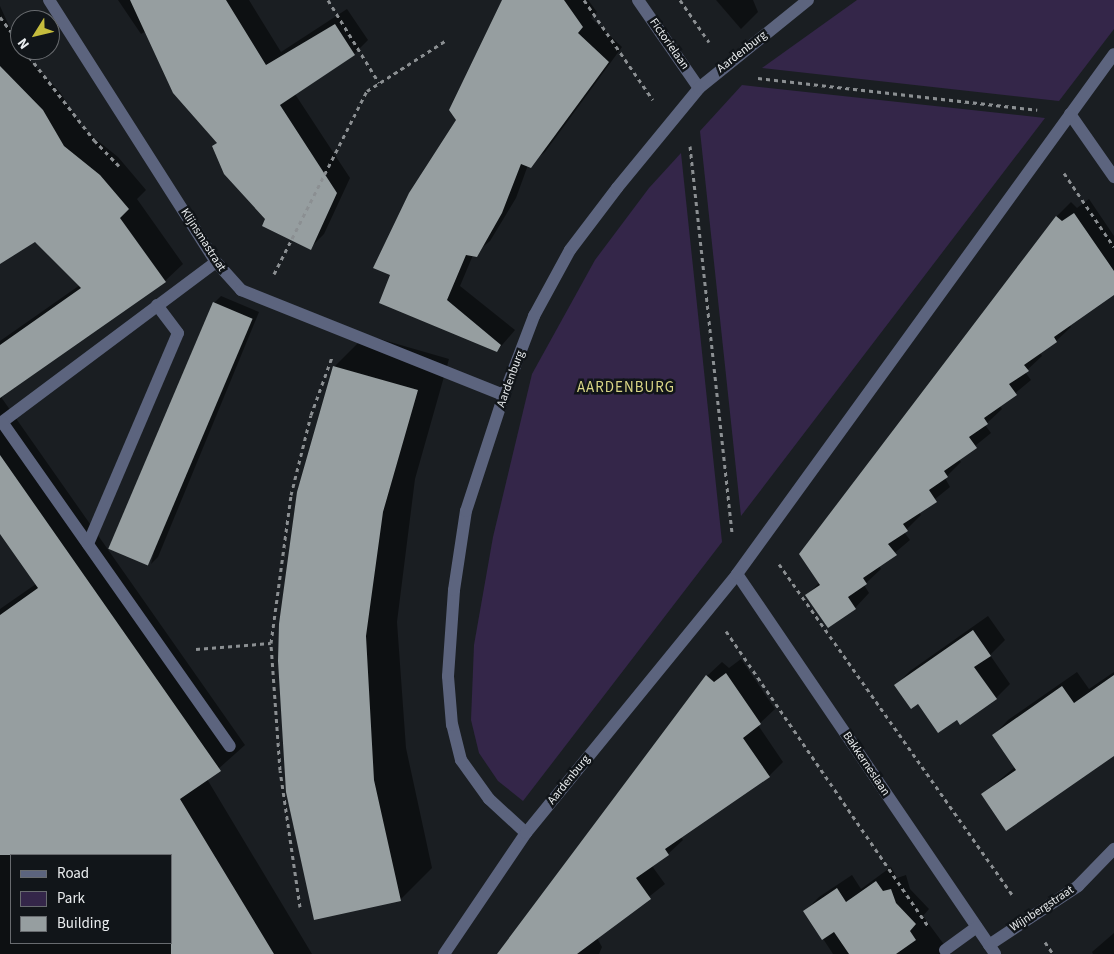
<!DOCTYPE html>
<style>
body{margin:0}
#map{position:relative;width:1114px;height:954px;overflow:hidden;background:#1a1e22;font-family:"Source Sans 3",sans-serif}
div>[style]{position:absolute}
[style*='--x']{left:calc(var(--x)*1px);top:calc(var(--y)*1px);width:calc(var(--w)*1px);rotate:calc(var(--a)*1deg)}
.green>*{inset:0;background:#342649}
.shadow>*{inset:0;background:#0007}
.building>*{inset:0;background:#969ea0;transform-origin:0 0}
.path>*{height:3px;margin-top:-1.5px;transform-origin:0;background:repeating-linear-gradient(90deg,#8b8f92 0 4px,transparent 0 8px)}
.minor>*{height:12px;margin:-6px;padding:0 6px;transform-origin:6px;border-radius:6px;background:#5c647e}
span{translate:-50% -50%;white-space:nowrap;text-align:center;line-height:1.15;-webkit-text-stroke:5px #111519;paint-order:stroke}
.street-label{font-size:12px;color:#eaedef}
.quarter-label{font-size:15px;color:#dad687;letter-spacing:1px}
.legend{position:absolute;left:10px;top:854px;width:162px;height:90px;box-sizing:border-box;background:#111519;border:1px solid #686b6f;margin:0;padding:6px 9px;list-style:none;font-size:15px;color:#eaedef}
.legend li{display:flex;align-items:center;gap:10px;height:25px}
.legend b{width:25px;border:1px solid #686b6f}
.north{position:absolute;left:10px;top:10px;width:50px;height:50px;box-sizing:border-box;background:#111519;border:1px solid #686b6f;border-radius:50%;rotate:234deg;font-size:14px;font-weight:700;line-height:20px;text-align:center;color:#eaedef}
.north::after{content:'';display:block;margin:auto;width:18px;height:22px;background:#c5bc3d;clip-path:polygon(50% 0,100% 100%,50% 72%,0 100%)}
</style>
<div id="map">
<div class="green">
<div style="clip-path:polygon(857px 0,1114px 0,1114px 29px,1059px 101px,762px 68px)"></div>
<div style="clip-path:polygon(742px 85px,1045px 118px,741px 516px,700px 131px)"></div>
<div style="clip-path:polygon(681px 153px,722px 542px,523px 801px,498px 781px,479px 753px,471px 720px,474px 645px,493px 537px,532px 374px,595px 260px,649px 188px)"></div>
</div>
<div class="shadow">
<div style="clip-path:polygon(118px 0,249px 0,281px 52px,347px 9px,368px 40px,354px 54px,295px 94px,350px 178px,324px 234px,310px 248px,267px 219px,146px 31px,141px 34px)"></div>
<div style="clip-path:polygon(503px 0,588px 0,597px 12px,591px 18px,622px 47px,545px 152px,528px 165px,516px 198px,490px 241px,473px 255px,460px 286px,515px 330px,497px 351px,381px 302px,457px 120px)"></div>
<div style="clip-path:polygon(716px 0,753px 0,758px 12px,741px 29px)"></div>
<div style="clip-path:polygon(evenodd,0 6px,21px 52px,60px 92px,82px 128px,118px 157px,146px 190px,137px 199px,183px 264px,165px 281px,1px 397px,245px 745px,207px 779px,312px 954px,0 954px,0 609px,36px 584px,0 532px,0 341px,80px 285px,36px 240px,0 262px,0 6px,11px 855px,171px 855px,171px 943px,11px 943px,11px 855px)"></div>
<div style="clip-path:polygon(1089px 199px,1114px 236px,1114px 293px,1069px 324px,1071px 327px,1056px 341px,1040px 352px,1042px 356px,1025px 372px,1031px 380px,1000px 406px,1002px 409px,985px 425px,991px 433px,959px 459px,961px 462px,945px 478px,950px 487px,919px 512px,921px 515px,904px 532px,910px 540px,879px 566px,881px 569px,864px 585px,869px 593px,855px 608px,807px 595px,820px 582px,1056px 217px,1071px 202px,1077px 208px)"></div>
<div style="clip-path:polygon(221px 296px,259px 312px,158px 557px,151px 564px,214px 303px)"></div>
<div style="clip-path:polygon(366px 335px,449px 359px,415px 479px,397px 622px,406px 748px,432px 868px,400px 900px,315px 918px,334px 367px)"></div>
<div style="clip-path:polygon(988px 616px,1005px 640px,990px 655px,1010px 684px,996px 698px,957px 718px,919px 702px,896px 685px,910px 671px)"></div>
<div style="clip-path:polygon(741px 659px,775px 709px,758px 725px,783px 762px,769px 776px,681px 837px,683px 840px,668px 854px,652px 866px,665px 884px,597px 938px,602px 947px,599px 954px,498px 954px,707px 676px,722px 662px,729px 668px)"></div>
<div style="clip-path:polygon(1077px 672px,1089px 689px,1114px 672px,1114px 755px,983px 794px,1015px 767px,994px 735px,1008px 720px)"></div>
<div style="clip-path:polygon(891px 867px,897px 878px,906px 875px,910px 889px,929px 909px,923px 916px,951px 954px,833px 954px,805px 911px,819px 897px,852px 875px,861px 889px)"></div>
<div style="clip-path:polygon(1114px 933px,1114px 954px,1093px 954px,1092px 952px)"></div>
</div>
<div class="building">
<div style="clip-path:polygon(130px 0,226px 0,266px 65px,335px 24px,355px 55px,280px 105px,337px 193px,311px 250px,262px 226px,265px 219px,224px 174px,212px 146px,217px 143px,173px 93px)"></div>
<div style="clip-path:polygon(502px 0,564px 0,583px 27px,578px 33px,609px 62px,531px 168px,521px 164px,502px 213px,477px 257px,466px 255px,447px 300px,501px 345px,497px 352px,379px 303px,390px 275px,373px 268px,409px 193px,456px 120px,449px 110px)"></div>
<div style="clip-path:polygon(0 66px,43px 110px,64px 146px,100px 175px,129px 209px,120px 218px,166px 282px,0 398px,0 345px,81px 288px,35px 242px,0 264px)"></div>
<div style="clip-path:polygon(1074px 213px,1114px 271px,1114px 295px,1054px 337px,1057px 342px,1024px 365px,1029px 371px,1009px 384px,1017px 395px,984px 418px,988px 424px,969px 437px,977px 448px,944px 471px,948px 477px,929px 490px,937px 502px,903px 524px,908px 531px,888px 544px,897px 555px,863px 578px,867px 584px,848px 597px,856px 609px,828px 628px,805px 595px,820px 585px,799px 554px,1056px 216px,1062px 221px)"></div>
<div style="left:213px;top:302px;width:43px;height:268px;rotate:23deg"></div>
<div style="clip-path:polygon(333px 366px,418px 390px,383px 512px,366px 636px,374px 780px,401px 901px,314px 920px,286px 792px,278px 661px,279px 624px,297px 492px)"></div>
<div style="clip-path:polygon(0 455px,221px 771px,180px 799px,274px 954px,171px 954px,171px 855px,0 855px,0 615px,38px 588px,0 534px)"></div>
<div style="clip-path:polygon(973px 630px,991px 656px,974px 667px,997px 699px,960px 725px,957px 720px,938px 733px,918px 704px,911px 709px,894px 685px)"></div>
<div style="clip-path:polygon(726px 673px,761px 724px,743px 738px,770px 777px,665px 849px,669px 855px,636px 878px,651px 899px,577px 954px,497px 954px,706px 675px,714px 682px)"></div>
<div style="clip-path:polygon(1114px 675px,1114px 756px,1006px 831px,981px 794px,1016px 770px,992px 735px,1062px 686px,1074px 703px)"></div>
<div style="clip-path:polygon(876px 881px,883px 891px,891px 889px,896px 903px,916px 924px,910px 931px,916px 940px,896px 954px,849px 954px,834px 932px,822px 940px,803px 911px,837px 888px,846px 902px)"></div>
</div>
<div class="path">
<div style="--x:328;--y:0;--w:97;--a:58.4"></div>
<div style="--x:584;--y:0;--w:121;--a:55.4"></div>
<div style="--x:680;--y:0;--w:51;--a:55.4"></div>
<div style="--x:0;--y:17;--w:34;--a:53"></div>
<div style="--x:24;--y:50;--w:114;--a:52.1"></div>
<div style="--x:94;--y:140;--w:36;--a:46"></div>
<div style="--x:758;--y:78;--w:281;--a:6.5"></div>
<div style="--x:690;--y:146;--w:388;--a:83.8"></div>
<div style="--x:1064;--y:173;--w:89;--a:56"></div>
<div style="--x:274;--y:274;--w:205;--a:-63.1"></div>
<div style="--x:367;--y:91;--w:93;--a:-32.7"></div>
<div style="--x:779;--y:564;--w:406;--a:54.8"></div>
<div style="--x:726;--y:631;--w:359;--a:55.6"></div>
<div style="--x:196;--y:649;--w:75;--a:-4.6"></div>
<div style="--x:300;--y:907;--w:138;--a:-98.3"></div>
<div style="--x:280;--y:770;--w:127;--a:-94.1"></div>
<div style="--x:271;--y:643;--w:149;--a:-82.3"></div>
<div style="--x:291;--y:495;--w:82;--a:-76"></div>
<div style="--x:311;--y:415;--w:62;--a:-70.1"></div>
<div style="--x:1045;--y:942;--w:14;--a:56"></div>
</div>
<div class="minor">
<div style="--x:49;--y:0;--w:311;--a:57.5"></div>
<div style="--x:216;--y:262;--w:38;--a:48"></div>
<div style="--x:241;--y:290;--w:283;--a:21.8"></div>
<div style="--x:638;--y:0;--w:107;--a:55.3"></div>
<div style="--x:1070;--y:114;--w:77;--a:55.1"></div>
<div style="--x:216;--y:262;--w:267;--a:143.2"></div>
<div style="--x:2;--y:422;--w:396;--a:54.9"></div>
<div style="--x:88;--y:544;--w:229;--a:-66.9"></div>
<div style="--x:178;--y:333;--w:35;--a:-127"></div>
<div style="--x:737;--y:574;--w:459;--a:55.8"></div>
<div style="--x:526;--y:833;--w:50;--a:-137.4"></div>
<div style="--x:489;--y:799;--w:48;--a:-125.7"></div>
<div style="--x:461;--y:760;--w:36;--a:-104"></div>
<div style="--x:452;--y:725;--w:49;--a:-94.7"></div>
<div style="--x:448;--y:676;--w:86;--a:-86"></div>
<div style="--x:454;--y:590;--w:80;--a:-81.4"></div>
<div style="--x:466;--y:511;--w:122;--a:-71.9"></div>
<div style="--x:504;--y:395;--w:85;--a:-69.2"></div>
<div style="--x:534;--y:316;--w:75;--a:-61.4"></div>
<div style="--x:570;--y:250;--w:78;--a:-52.8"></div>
<div style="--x:617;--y:188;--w:129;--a:-50.6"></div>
<div style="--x:699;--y:88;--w:140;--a:-38.9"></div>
<div style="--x:989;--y:945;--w:107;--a:-33.5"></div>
<div style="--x:1078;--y:886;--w:52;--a:-45.8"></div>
<div style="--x:945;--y:950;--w:39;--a:-36"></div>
<div style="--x:444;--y:954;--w:146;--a:-55.9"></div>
<div style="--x:526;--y:833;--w:334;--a:-50.8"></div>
<div style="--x:737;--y:574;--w:642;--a:-54.06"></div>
</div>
<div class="street-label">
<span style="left:669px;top:44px;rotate:55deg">Fictorielaan</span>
<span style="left:742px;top:52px;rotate:-38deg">Aardenburg</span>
<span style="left:203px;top:240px;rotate:57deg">Klijnsmastraat</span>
<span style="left:511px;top:379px;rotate:-70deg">Aardenburg</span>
<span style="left:866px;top:764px;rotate:56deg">Bakkerneslaan</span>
<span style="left:569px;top:780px;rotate:-51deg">Aardenburg</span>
<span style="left:1042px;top:909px;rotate:-33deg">Wijnbergstraat</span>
</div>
<div class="quarter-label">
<span style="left:626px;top:388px">AARDENBURG</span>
</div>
<ul class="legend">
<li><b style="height:6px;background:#5c647e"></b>Road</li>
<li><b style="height:14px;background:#342649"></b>Park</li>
<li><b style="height:14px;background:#969ea0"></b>Building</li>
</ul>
<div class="north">N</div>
</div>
